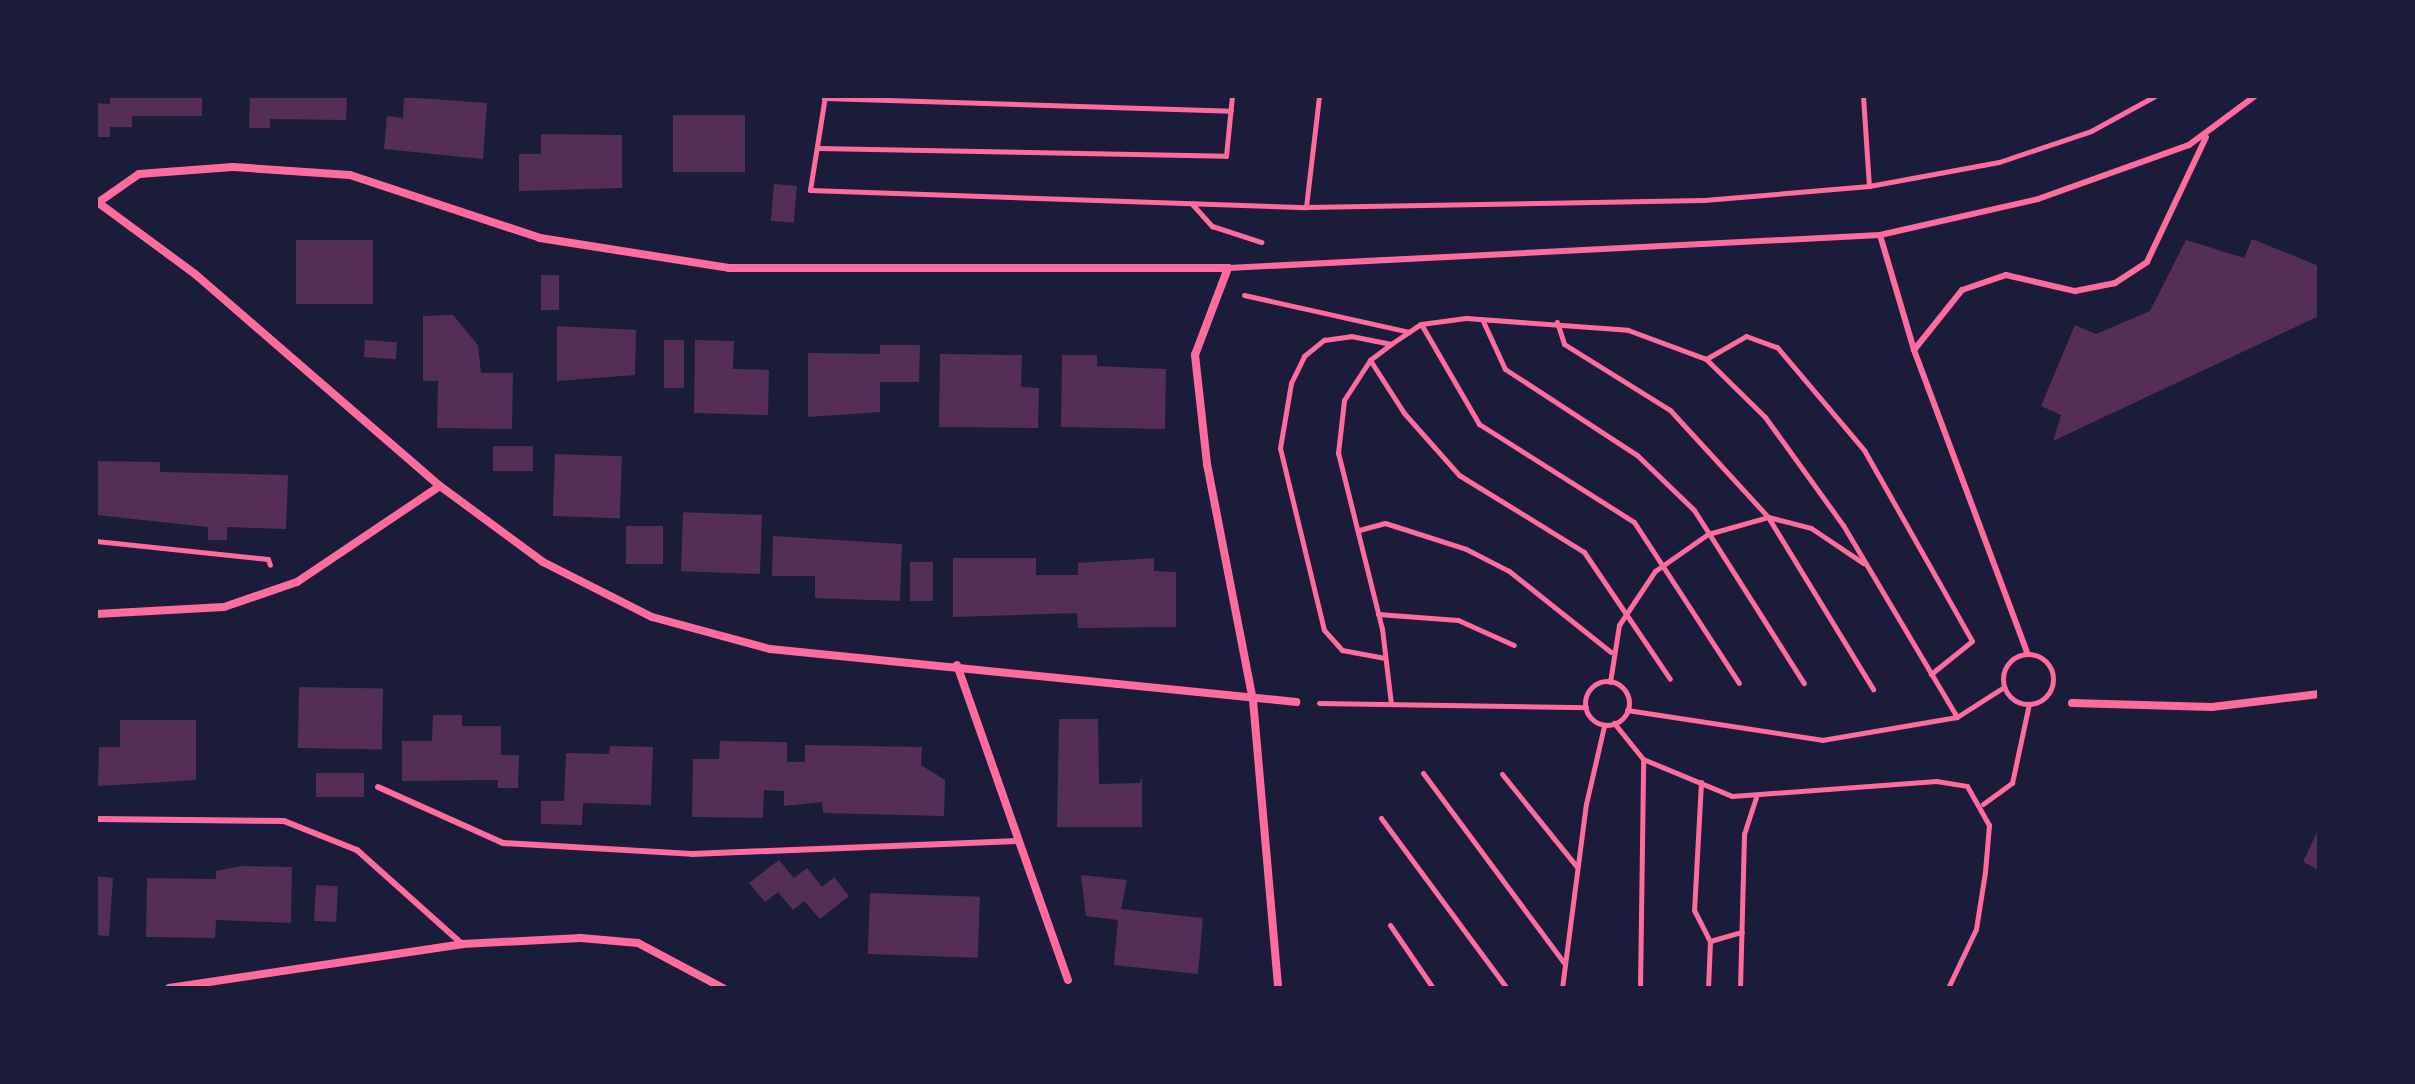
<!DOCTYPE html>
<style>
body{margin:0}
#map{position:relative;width:2415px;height:1084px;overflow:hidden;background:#1b1b3a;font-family:"Roboto Condensed",sans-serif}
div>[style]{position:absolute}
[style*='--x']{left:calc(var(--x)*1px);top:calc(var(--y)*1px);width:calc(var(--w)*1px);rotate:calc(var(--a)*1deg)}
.building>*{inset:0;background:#542f53;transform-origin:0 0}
.path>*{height:5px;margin:-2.5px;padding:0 2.5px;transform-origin:2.5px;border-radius:2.5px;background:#ff6b9d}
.path>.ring{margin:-2.5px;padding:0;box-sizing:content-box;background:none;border:5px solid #ff6b9d;border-radius:50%}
.service>*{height:6px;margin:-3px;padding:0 3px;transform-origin:3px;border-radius:3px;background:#ff6b9d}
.minor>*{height:8px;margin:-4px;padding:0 4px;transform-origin:4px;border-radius:4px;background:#ff6b9d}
span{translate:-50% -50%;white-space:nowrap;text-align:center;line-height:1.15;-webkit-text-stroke:6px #1b1b3a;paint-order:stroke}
.frame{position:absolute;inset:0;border:98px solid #1b1b3a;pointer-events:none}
</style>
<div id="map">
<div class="building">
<div style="clip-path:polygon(110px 96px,202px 96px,202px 116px,132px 116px,132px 127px,110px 127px,110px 137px,96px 137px,96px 103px,110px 104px)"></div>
<div style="clip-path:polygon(268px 96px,347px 96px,346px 120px,270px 119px,270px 128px,249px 128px,250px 97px)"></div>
<div style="clip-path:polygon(404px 97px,487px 103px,483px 159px,384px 149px,387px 116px,403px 118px)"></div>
<div style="left:673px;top:115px;width:72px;height:57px"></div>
<div style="clip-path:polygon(541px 134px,622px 135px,622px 188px,519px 191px,519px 154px,541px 154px)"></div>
<div style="left:774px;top:184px;width:23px;height:37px;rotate:5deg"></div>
<div style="clip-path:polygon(2252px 239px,2319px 266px,2319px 316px,2053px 441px,2061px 415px,2041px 406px,2075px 325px,2096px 334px,2150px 311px,2186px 240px,2244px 258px)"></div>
<div style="left:296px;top:240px;width:77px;height:64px"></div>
<div style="left:541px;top:275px;width:18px;height:35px"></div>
<div style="clip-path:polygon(453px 315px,478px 345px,481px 373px,513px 373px,512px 429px,437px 428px,438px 381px,423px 381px,423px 316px)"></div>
<div style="clip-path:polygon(557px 326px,636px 330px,635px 375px,557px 381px)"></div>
<div style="left:365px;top:340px;width:32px;height:17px;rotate:4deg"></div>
<div style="left:664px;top:340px;width:20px;height:48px"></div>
<div style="clip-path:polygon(695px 340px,734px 341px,733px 369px,769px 370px,768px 415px,694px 413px)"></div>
<div style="clip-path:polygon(880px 345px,920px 345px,919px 382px,880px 382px,880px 412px,808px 417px,808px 353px,880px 354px)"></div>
<div style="clip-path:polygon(940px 354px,1022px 355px,1021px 387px,1039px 388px,1038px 428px,939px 427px)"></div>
<div style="clip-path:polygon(1062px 355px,1097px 355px,1097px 366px,1166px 369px,1165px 429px,1061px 427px)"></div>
<div style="left:493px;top:446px;width:40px;height:25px"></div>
<div style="left:555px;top:454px;width:67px;height:62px;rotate:2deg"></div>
<div style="clip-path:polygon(96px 461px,160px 462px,160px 472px,288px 475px,286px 529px,227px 527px,227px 540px,208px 540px,208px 527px,96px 515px)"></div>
<div style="left:762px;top:515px;width:59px;height:79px;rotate:92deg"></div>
<div style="left:626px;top:526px;width:37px;height:38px"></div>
<div style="clip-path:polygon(773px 536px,902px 544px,900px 601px,815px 598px,815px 576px,772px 576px)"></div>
<div style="clip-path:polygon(953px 558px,1036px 558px,1036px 575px,1078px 575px,1078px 563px,1154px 558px,1154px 571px,1176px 572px,1176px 627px,1078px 628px,1077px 613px,953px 617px)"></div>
<div style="left:910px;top:562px;width:23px;height:39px"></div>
<div style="left:299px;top:687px;width:84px;height:61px;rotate:1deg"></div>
<div style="clip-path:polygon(433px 715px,462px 715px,462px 726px,501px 726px,501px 755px,519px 755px,518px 788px,498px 788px,498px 780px,402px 781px,402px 741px,432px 741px)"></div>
<div style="clip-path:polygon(1059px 719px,1098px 719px,1099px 784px,1140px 783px,1142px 776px,1142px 827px,1057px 827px)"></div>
<div style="clip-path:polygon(120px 720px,196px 720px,196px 780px,98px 786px,99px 747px,120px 747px)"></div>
<div style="clip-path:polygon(720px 741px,787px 742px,787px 762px,805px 762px,805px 745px,922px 747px,921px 765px,945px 780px,944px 816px,823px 813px,822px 802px,784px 806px,784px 791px,764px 790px,763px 818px,692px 817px,693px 759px,719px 759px)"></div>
<div style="clip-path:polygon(610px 746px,653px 747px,651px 805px,583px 803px,582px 825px,541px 824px,541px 801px,564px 801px,566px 753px,609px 754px)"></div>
<div style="left:316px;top:773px;width:48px;height:24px"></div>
<div style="clip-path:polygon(2319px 828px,2319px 870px,2303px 862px)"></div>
<div style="clip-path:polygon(779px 860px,794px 878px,807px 868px,822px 887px,834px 877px,849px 896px,820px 919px,804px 901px,793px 910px,778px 892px,765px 902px,749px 883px)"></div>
<div style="clip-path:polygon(241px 866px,292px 867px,291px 923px,216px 920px,215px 938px,146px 937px,147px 878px,216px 879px,216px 871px)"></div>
<div style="clip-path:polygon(1081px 875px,1127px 880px,1121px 909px,1203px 918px,1198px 974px,1114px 965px,1118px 920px,1086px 916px)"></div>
<div style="clip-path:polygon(96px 876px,113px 878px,109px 936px,96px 935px)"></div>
<div style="left:316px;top:885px;width:22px;height:36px;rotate:3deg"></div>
<div style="left:870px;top:893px;width:110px;height:61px;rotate:2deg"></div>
</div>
<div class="path">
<div style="--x:825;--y:96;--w:95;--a:99.1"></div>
<div style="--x:810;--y:190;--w:496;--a:2"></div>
<div style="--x:1306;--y:207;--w:398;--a:-1"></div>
<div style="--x:1704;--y:200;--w:166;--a:-4.8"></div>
<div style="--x:1869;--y:186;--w:132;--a:-10.5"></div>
<div style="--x:1999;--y:162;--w:97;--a:-18.6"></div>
<div style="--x:2091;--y:131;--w:73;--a:-28.7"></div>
<div style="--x:1863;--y:96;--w:90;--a:86.2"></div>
<div style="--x:824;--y:98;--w:407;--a:1.8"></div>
<div style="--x:817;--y:148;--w:409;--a:1.1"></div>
<div style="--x:1226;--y:156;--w:60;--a:-84.3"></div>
<div style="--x:1192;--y:204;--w:30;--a:48"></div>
<div style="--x:1212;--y:226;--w:52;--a:18.1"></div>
<div style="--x:1306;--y:207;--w:112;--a:-83.3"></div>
<div style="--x:1244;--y:295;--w:169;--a:12.6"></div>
<div style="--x:1482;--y:319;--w:55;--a:65.3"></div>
<div style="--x:1505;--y:369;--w:158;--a:33.1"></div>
<div style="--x:1637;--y:455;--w:79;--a:44"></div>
<div style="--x:1694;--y:510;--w:205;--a:57.6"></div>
<div style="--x:1557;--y:322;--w:23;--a:72"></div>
<div style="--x:1564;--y:344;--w:125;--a:31.9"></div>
<div style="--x:1670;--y:410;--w:145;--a:47.5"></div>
<div style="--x:1768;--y:517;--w:44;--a:14.3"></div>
<div style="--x:1811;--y:528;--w:63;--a:33.9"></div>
<div style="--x:1421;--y:324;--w:116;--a:59.9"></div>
<div style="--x:1479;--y:424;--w:183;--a:32.3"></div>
<div style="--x:1634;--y:522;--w:192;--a:56.9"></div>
<div style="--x:1706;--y:359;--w:46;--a:-29.9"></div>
<div style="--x:1746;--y:336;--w:33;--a:20"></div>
<div style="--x:1777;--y:347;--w:135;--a:49.8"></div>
<div style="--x:1864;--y:450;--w:219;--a:60.5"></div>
<div style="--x:1972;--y:641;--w:53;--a:141.2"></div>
<div style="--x:1370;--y:360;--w:63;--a:57.3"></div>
<div style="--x:1404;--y:413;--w:83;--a:48.4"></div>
<div style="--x:1459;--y:475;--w:147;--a:31.6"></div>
<div style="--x:1584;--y:552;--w:153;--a:55.9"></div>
<div style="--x:1359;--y:530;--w:27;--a:-15"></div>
<div style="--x:1385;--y:523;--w:85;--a:17.8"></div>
<div style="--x:1466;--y:549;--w:48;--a:27.1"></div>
<div style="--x:1509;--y:571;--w:130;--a:38.5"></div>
<div style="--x:96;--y:541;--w:173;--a:6"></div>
<div style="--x:268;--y:559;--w:6;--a:72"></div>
<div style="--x:1378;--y:614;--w:80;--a:4.3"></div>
<div style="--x:1458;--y:620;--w:61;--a:24.1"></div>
<div class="ring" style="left:2003px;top:654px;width:45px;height:45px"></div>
<div style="--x:1385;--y:658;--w:44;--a:-169.5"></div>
<div style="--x:1342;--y:650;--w:27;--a:-132"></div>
<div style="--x:1324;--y:630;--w:187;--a:-103.6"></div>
<div style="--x:1280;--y:448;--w:66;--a:-80.4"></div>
<div style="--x:1291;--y:383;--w:30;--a:-64"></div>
<div style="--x:1304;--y:356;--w:26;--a:-39"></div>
<div style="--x:1324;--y:340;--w:27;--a:-8"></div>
<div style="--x:1351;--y:336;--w:41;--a:11.3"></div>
<div class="ring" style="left:1585px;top:681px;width:39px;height:39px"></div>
<div style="--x:1610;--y:682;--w:58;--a:-81"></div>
<div style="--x:1619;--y:625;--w:65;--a:-56.3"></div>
<div style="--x:1655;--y:571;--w:65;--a:-34.9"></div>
<div style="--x:1708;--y:534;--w:62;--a:-15.8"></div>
<div style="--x:1768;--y:517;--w:202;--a:58.6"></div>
<div style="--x:1319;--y:703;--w:267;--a:0.9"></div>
<div style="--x:1391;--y:704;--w:76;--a:-96.8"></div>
<div style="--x:1382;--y:629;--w:181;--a:-104"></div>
<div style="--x:1338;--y:453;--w:53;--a:-83.5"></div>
<div style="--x:1344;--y:400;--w:48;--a:-57"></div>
<div style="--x:1370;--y:360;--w:26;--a:-37"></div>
<div style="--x:1391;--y:344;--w:36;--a:-34"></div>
<div style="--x:1421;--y:324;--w:45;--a:-7.6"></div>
<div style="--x:1466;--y:318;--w:162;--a:4.2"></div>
<div style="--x:1628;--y:330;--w:83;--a:20.4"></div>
<div style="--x:1706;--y:359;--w:83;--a:44.5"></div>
<div style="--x:1765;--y:417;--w:133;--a:54.2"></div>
<div style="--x:1843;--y:525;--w:223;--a:59.3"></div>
<div style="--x:1627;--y:710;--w:197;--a:8.7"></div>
<div style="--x:1822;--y:740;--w:137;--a:-9.7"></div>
<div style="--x:1957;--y:717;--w:56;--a:-32.6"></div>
<div style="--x:1614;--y:723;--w:46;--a:51.1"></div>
<div style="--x:1643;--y:759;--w:96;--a:22.6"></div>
<div style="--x:1732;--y:796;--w:205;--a:-4.2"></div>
<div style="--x:1936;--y:781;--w:31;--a:9"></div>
<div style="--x:1967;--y:786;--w:45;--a:60.6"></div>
<div style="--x:1989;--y:825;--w:47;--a:94.9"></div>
<div style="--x:1985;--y:872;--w:58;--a:99"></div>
<div style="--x:1976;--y:929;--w:65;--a:115.4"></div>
<div style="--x:1423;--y:773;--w:238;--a:53.4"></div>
<div style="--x:1502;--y:774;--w:119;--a:51.1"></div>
<div style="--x:1701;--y:782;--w:128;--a:93.1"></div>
<div style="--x:1694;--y:910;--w:35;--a:63"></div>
<div style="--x:1710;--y:941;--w:47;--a:92.4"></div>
<div style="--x:1983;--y:804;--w:36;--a:-36"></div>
<div style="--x:2012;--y:783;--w:81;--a:-77.9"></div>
<div style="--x:1381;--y:818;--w:212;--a:53.5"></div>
<div style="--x:1390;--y:925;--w:76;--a:55.7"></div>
<div style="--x:1710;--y:941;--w:33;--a:-16"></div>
<div style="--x:1562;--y:988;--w:186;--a:-82.6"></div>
<div style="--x:1586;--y:804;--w:80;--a:-77"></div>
<div style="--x:1640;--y:988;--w:229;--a:-89.2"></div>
<div style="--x:1740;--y:988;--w:154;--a:-88.5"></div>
<div style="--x:1744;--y:834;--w:39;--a:-72"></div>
</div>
<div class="service">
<div style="--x:1880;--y:235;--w:120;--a:73.5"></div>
<div style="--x:1914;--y:350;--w:323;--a:69.5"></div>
<div style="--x:1228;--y:268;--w:653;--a:-2.9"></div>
<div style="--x:1880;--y:235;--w:162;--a:-12.8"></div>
<div style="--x:2038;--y:199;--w:160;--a:-19.7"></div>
<div style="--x:2189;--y:145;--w:82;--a:-36.6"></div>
<div style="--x:1914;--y:350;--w:77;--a:-51.3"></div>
<div style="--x:1962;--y:290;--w:46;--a:-18.8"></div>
<div style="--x:2006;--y:275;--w:71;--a:13.1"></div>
<div style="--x:2075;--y:291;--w:41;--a:-11.3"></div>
<div style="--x:2115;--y:283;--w:38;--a:-33"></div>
<div style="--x:2147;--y:262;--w:138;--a:-64.7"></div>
<div style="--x:378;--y:787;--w:137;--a:24.1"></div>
<div style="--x:503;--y:843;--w:189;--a:3.3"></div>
<div style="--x:692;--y:854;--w:327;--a:-2.3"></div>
<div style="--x:96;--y:819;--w:188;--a:0.6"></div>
<div style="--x:284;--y:821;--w:79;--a:21.7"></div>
<div style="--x:357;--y:850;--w:141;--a:41.8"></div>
</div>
<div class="minor">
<div style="--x:96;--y:201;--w:123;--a:36.4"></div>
<div style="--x:195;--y:274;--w:324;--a:40.9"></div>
<div style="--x:440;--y:486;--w:128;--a:36.4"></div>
<div style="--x:543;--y:562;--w:122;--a:26.8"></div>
<div style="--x:652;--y:617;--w:122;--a:15.2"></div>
<div style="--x:770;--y:649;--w:529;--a:5.75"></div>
<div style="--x:96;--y:204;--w:52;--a:-34.9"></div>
<div style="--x:139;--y:174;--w:94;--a:-4.3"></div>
<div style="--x:233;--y:167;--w:117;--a:3.9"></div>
<div style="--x:350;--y:175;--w:200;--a:18.3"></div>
<div style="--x:540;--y:238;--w:191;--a:9"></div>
<div style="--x:729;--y:268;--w:499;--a:0"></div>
<div style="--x:1228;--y:268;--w:93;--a:110.8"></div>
<div style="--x:1195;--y:355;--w:110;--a:83.7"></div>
<div style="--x:1207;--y:464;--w:240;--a:79"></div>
<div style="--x:1253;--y:700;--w:289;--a:85"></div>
<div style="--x:96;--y:614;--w:128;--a:-3.1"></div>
<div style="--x:224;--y:607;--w:77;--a:-18.9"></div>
<div style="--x:297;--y:582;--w:172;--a:-33.9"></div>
<div style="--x:957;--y:665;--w:334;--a:70.6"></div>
<div style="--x:2072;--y:703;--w:140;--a:1.6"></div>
<div style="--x:2212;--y:707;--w:108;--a:-6.9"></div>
<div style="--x:169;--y:988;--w:296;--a:-8.5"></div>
<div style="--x:462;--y:944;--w:119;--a:-2.9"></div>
<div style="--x:581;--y:938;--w:57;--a:5"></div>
<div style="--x:638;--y:943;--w:96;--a:27.9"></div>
</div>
<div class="frame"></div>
</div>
